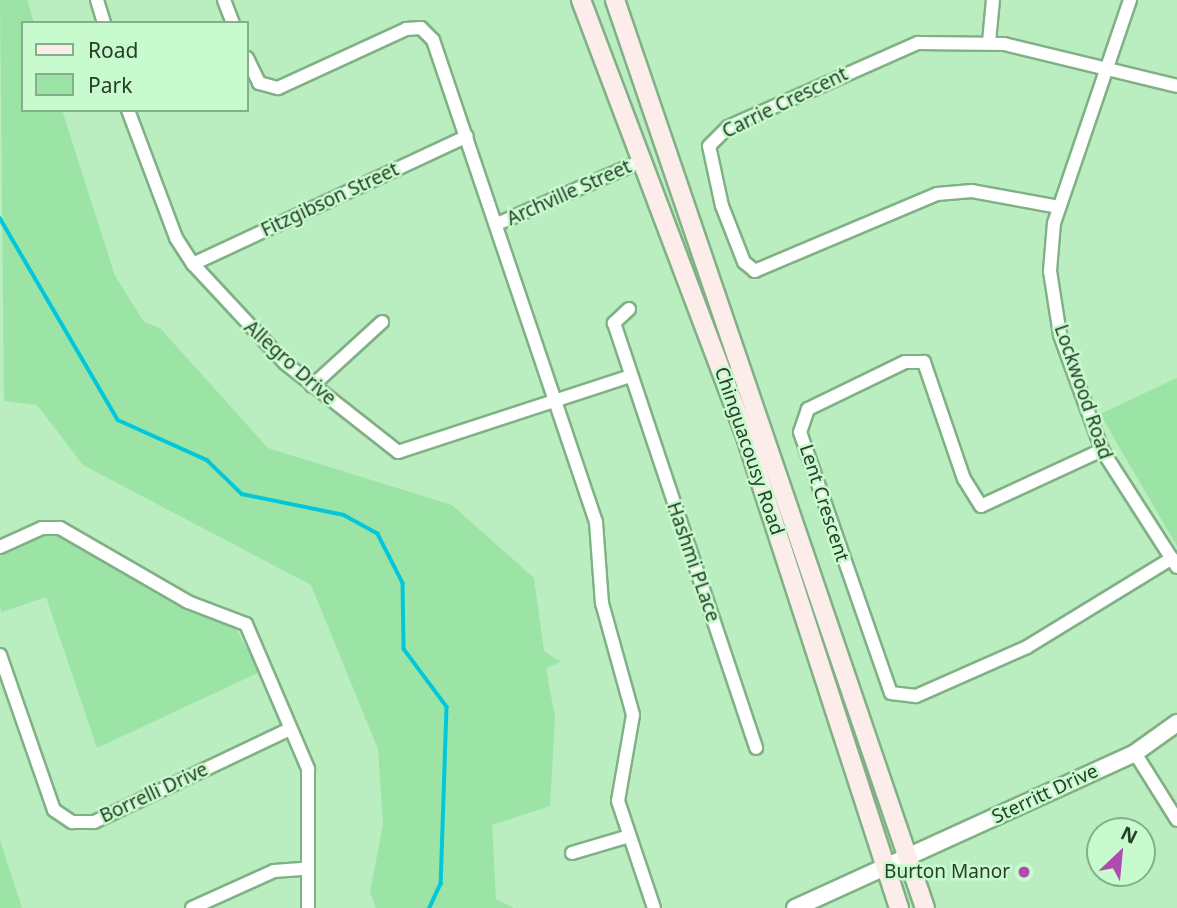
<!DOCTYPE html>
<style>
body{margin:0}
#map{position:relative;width:1177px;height:908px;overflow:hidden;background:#baedbf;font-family:"Noto Sans",sans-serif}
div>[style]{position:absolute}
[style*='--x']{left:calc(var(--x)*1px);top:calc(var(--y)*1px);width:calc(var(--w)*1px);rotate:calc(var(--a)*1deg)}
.green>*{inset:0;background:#9ce4a6}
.stream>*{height:3.5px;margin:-1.75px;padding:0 1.75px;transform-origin:1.75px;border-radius:1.75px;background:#02c7dc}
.roads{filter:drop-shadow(2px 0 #80b186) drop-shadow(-2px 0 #80b186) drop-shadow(0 2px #80b186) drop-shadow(0 -2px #80b186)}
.minor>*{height:12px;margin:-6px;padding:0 6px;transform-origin:6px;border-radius:6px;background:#fff}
.tertiary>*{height:16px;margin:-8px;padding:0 8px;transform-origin:8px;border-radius:8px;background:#fff}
.secondary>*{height:18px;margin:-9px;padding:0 9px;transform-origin:9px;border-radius:9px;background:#fcedeb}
.dots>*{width:19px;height:19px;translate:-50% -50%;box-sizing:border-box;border:4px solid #c7facc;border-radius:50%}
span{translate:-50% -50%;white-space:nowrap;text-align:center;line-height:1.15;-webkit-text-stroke:5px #c7facc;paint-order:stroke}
.street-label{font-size:19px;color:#283d2b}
.poi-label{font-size:19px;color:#283d2b}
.right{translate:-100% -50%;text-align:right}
.legend{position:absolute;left:21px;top:21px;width:228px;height:91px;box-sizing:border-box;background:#c7facc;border:2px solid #87ae8c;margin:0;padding:9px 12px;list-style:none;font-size:21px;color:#283d2b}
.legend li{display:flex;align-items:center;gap:14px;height:35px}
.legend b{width:35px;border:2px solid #87ae8c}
.north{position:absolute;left:1086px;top:817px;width:70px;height:70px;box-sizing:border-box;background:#c7facc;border:2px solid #87ae8c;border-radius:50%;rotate:26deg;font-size:19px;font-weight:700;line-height:28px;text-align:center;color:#283d2b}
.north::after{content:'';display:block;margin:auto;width:24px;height:32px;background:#b14bb0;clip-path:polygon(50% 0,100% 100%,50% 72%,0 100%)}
</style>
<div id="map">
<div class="green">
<div style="clip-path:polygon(0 0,27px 0,34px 23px,23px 23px,23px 110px,62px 110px,115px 276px,144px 322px,160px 328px,268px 448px,452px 505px,534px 578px,544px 651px,561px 662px,546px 668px,555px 717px,550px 806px,492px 825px,496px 899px,514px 908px,376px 908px,370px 892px,383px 824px,378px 749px,311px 585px,83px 465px,37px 405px,4px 401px)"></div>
<div style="clip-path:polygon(1177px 378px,1177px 546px,1100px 414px)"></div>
<div style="clip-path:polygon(45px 535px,57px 536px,187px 611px,235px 627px,260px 672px,97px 748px,46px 597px,2px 612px,0 607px,0 556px)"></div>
<div style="clip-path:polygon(0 840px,18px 896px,22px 908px,0 908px)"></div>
</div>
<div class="stream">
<div style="--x:0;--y:218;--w:234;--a:59.7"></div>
<div style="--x:118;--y:420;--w:98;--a:24.2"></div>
<div style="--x:207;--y:460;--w:49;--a:44.2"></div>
<div style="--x:242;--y:494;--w:104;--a:11.6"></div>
<div style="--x:344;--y:515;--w:39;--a:29"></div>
<div style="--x:378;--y:534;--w:55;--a:63"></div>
<div style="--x:403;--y:583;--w:66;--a:89.1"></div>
<div style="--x:404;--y:649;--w:72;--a:53.4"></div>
<div style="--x:447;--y:707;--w:177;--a:91.9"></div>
<div style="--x:441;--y:884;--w:26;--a:115"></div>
</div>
<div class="roads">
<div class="minor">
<div style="--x:97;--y:0;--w:24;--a:73"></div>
<div style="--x:224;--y:0;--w:25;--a:69"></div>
<div style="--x:1130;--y:0;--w:236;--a:108.8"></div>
<div style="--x:1054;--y:223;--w:48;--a:94.8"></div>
<div style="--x:1050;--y:271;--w:65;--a:81.1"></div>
<div style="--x:1060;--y:335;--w:122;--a:69.9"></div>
<div style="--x:1102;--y:450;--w:139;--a:57.3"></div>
<div style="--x:989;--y:42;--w:42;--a:-84.6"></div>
<div style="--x:247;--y:58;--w:28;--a:64"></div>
<div style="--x:259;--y:83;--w:20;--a:15"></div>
<div style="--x:278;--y:88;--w:141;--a:-24.7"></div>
<div style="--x:406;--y:29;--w:15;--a:-4"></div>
<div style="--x:421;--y:28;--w:17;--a:45"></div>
<div style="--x:433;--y:40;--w:509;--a:71.32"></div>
<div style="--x:596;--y:522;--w:81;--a:85.8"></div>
<div style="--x:602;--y:603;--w:116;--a:74.5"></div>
<div style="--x:633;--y:715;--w:87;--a:99.9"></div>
<div style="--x:618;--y:801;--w:113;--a:71.4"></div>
<div style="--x:128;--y:110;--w:137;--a:69.4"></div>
<div style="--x:176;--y:238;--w:31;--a:57"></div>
<div style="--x:193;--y:264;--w:135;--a:47.1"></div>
<div style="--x:285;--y:363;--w:144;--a:38.2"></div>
<div style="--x:398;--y:452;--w:245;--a:-18.1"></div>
<div style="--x:1059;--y:207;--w:88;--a:-169.6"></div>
<div style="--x:972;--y:191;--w:35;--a:175"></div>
<div style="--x:937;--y:194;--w:198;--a:157.1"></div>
<div style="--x:755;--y:271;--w:14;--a:-141"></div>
<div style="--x:744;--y:262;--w:60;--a:-111.4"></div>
<div style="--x:722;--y:206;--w:61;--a:-102.2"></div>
<div style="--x:709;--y:146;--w:27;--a:-45"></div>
<div style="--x:728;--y:127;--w:208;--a:-23.9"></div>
<div style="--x:918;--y:43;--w:86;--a:0.7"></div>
<div style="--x:1004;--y:44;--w:178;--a:13.6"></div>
<div style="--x:497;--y:224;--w:157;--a:-23.6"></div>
<div style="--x:193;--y:264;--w:302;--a:-25"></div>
<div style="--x:629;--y:309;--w:21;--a:137"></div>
<div style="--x:614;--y:323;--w:448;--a:71.5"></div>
<div style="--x:312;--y:386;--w:95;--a:-42.4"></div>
<div style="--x:1102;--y:450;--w:133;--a:155.2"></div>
<div style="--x:981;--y:506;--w:32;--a:-122"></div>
<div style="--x:964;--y:479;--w:124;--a:-108.9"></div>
<div style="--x:924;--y:362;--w:19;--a:180"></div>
<div style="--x:905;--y:362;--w:108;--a:154.1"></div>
<div style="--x:808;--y:409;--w:24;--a:109"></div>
<div style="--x:800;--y:432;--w:276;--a:70.8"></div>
<div style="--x:891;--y:693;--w:25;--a:7"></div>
<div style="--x:916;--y:696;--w:121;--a:-23.8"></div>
<div style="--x:1027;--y:647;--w:170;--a:-31.5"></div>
<div style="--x:0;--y:547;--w:46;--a:-24.3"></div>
<div style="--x:42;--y:528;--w:18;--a:0"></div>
<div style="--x:60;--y:528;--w:148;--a:30"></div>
<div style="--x:188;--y:602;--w:62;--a:20.8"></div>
<div style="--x:246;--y:624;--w:158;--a:66.8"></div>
<div style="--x:308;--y:769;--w:139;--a:90"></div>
<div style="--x:0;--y:655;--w:164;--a:70.8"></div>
<div style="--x:54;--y:810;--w:22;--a:34"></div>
<div style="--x:72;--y:822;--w:22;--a:0"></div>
<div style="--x:94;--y:822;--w:215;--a:-25.4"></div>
<div style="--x:1135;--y:753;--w:79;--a:57.9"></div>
<div style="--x:572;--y:853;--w:59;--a:-16.6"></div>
<div style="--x:192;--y:908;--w:90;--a:-24.3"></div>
<div style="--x:274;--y:871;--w:31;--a:-4"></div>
</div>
<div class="tertiary">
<div style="--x:795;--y:908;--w:374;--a:-24.5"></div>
<div style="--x:1135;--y:753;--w:52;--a:-35.5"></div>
</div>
<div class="secondary">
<div style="--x:581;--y:0;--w:470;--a:69.3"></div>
<div style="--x:747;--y:440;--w:492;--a:72"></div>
<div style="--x:615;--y:0;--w:959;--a:71.15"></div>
</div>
</div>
<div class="dots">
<div style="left:1024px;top:872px;background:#b14bb0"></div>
</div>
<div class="street-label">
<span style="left:785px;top:103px;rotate:-26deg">Carrie Crescent</span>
<span style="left:569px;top:193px;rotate:-24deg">Archville Street</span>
<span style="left:330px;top:200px;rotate:-25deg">Fitzgibson Street</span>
<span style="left:290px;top:363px;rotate:42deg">Allegro Drive</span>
<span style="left:1083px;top:392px;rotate:71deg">Lockwood Road</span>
<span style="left:749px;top:451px;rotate:71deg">Chinguacousy Road</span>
<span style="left:824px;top:503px;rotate:72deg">Lent Crescent</span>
<span style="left:693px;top:562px;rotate:71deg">Hashmi PLace</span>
<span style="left:154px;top:793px;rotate:-25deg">Borrelli Drive</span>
<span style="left:1045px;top:794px;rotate:-25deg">Sterritt Drive</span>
</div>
<div class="poi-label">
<span class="right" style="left:1010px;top:872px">Burton Manor</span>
</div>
<ul class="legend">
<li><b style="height:9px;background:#fcedeb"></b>Road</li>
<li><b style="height:19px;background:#9ce4a6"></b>Park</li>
</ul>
<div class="north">N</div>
</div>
